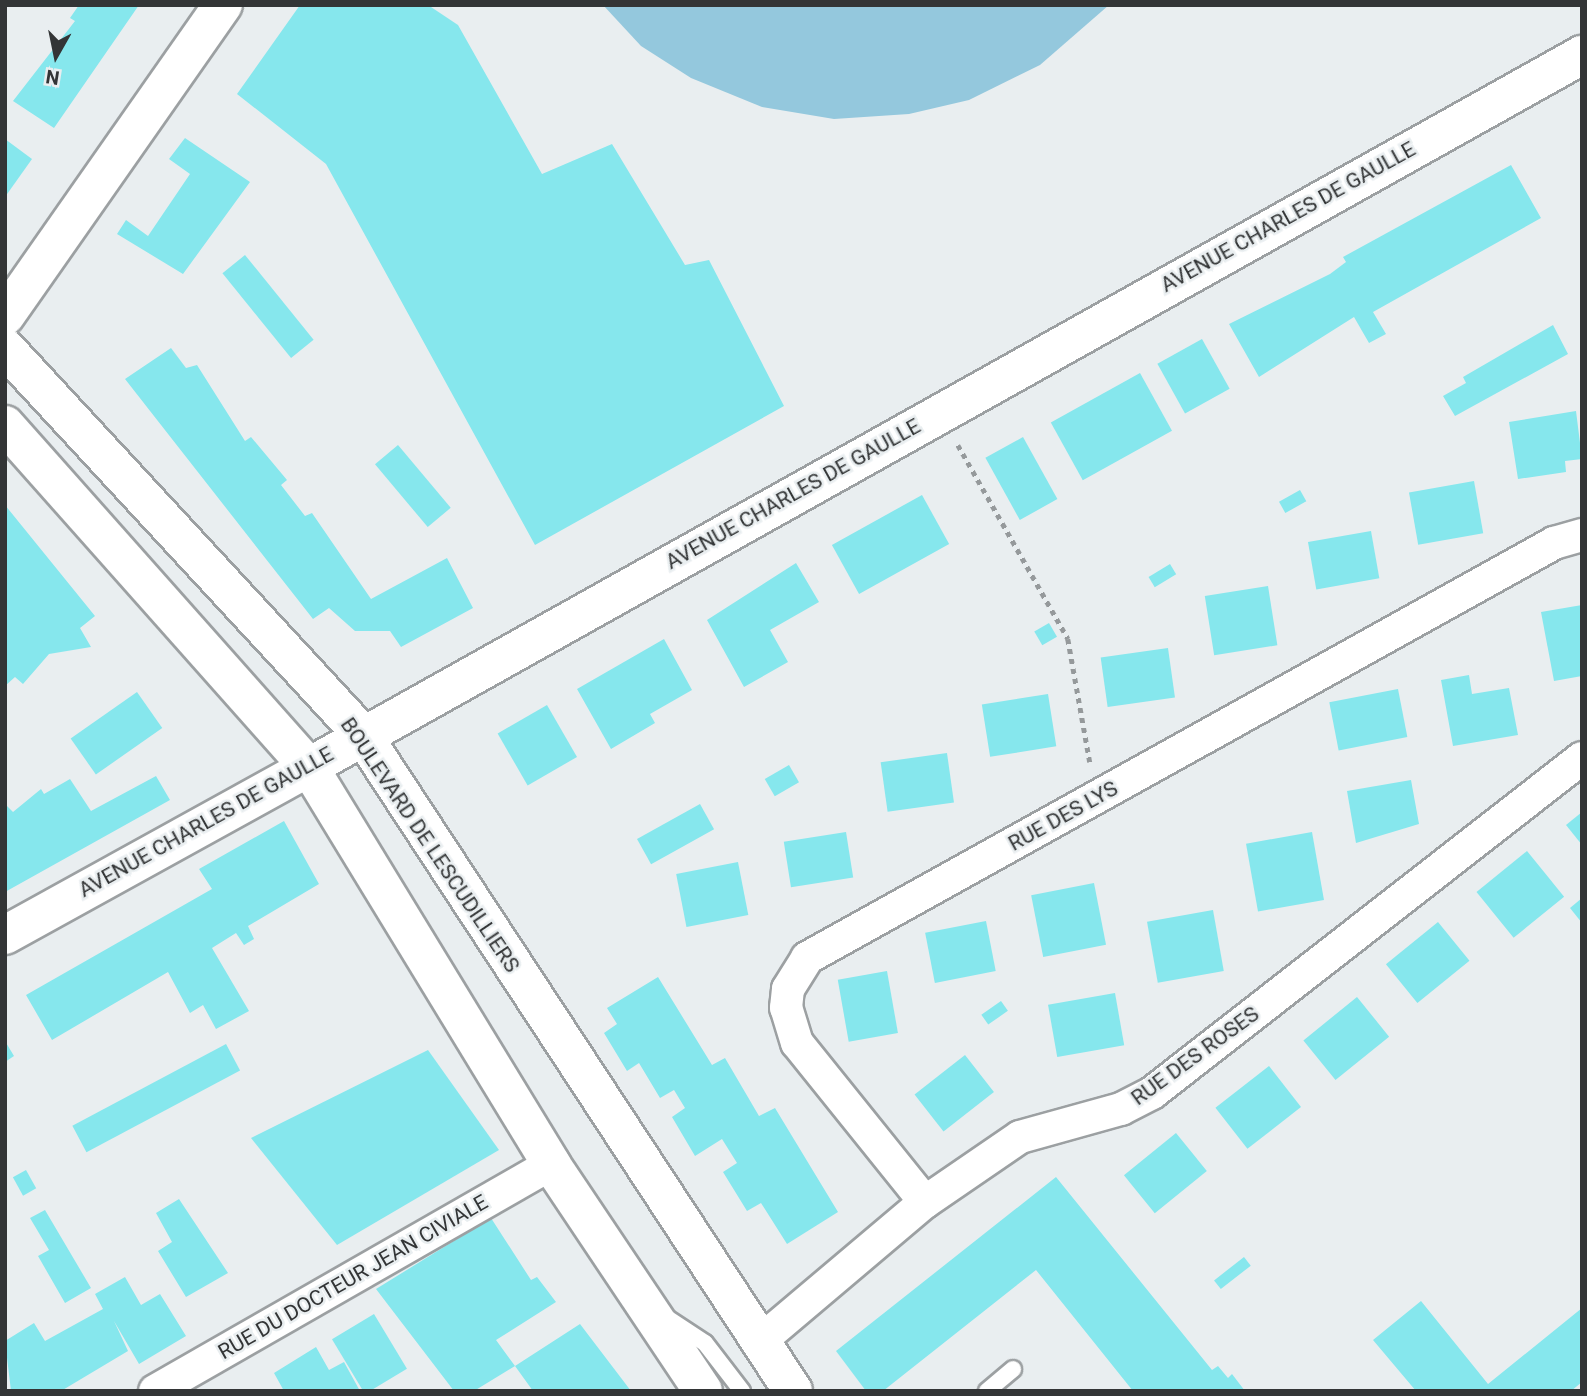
<!DOCTYPE html>
<style>
body{margin:0}
#map{position:relative;width:1587px;height:1396px;overflow:hidden;background:#e9eef0;font-family:Roboto,sans-serif}
div>[style]{position:absolute}
[style*='--x']{left:calc(var(--x)*1px);top:calc(var(--y)*1px);width:calc(var(--w)*1px);rotate:calc(var(--a)*1deg)}
.green>*{inset:0;background:#94c8dd}
.building>*{inset:0;background:#86e7ed;transform-origin:0 0}
.path>*{height:4.5px;margin-top:-2.25px;transform-origin:0;background:repeating-linear-gradient(90deg,#95999b 0 5px,transparent 0 10px)}
.roads{filter:drop-shadow(2px 0 #9ca0a2) drop-shadow(-2px 0 #9ca0a2) drop-shadow(0 2px #9ca0a2) drop-shadow(0 -2px #9ca0a2)}
.service>*{height:16px;margin:-8px;padding:0 8px;transform-origin:8px;border-radius:8px;background:#fff}
.minor>*{height:32px;margin:-16px;padding:0 16px;transform-origin:16px;border-radius:16px;background:#fff}
.tertiary>*{height:38px;margin:-19px;padding:0 19px;transform-origin:19px;border-radius:19px;background:#fff}
.secondary>*{height:38px;margin:-19px;padding:0 19px;transform-origin:19px;border-radius:19px;background:#fff}
.primary>*{height:38px;margin:-19px;padding:0 19px;transform-origin:19px;border-radius:19px;background:#fff}
span{translate:-50% -50%;white-space:nowrap;text-align:center;line-height:1.15;-webkit-text-stroke:5px #e9eef0;paint-order:stroke}
.street-label{font-size:21px;color:#333536}
.frame{position:absolute;inset:0;border:7px solid #333536;pointer-events:none}
.north{position:absolute;left:21px;top:21px;width:70px;height:70px;-webkit-text-stroke:5px #e9eef0;paint-order:stroke;rotate:189deg;font-size:19px;font-weight:700;line-height:28px;text-align:center;color:#333536}
.north::after{content:'';display:block;margin:auto;width:24px;height:32px;background:#333536;clip-path:polygon(50% 0,100% 100%,50% 72%,0 100%)}
</style>
<div id="map">
<div class="green">
<div style="clip-path:polygon(603px 5px,1109px 5px,1040px 65px,969px 100px,909px 114px,834px 119px,762px 107px,691px 78px,641px 46px)"></div>
</div>
<div class="building">
<div style="clip-path:polygon(79px 5px,139px 5px,54px 128px,13px 101px,75px 21px,70px 18px)"></div>
<div style="clip-path:polygon(300px 5px,428px 5px,458px 25px,542px 174px,612px 144px,685px 265px,709px 260px,784px 406px,535px 545px,326px 164px,237px 94px)"></div>
<div style="clip-path:polygon(185px 138px,250px 182px,183px 274px,117px 234px,126px 220px,148px 236px,190px 174px,169px 159px)"></div>
<div style="clip-path:polygon(5px 139px,32px 159px,5px 197px)"></div>
<div style="clip-path:polygon(1511px 165px,1541px 218px,1373px 312px,1386px 334px,1369px 343px,1354px 317px,1259px 377px,1229px 324px,1330px 274px,1346px 262px,1343px 257px)"></div>
<div style="left:245px;top:255px;width:109px;height:29px;rotate:51deg"></div>
<div style="clip-path:polygon(1553px 325px,1568px 354px,1455px 416px,1443px 396px,1466px 383px,1463px 377px)"></div>
<div style="left:1202px;top:339px;width:57px;height:51px;rotate:61deg"></div>
<div style="clip-path:polygon(171px 348px,186px 368px,197px 365px,245px 441px,251px 437px,287px 480px,281px 485px,305px 516px,312px 513px,371px 599px,447px 558px,473px 608px,401px 647px,390px 631px,355px 631px,329px 608px,313px 619px,125px 379px)"></div>
<div style="left:1140px;top:373px;width:66px;height:102px;rotate:61deg"></div>
<div style="clip-path:polygon(1576px 411px,1582px 459px,1565px 461px,1566px 472px,1518px 479px,1509px 422px)"></div>
<div style="left:1023px;top:437px;width:71px;height:43px;rotate:61deg"></div>
<div style="left:398px;top:445px;width:82px;height:30px;rotate:50deg"></div>
<div style="left:1474px;top:481px;width:53px;height:66px;rotate:80deg"></div>
<div style="left:1300px;top:490px;width:13px;height:24px;rotate:61deg"></div>
<div style="left:922px;top:495px;width:56px;height:103px;rotate:61deg"></div>
<div style="clip-path:polygon(5px 505px,95px 616px,80px 628px,91px 647px,49px 654px,23px 684px,15px 677px,5px 686px)"></div>
<div style="left:1371px;top:531px;width:48px;height:64px;rotate:80deg"></div>
<div style="clip-path:polygon(796px 563px,819px 602px,770px 630px,788px 662px,744px 687px,707px 620px)"></div>
<div style="left:1170px;top:564px;width:12px;height:25px;rotate:59deg"></div>
<div style="left:1268px;top:586px;width:60px;height:64px;rotate:81deg"></div>
<div style="clip-path:polygon(1582px 605px,1582px 676px,1554px 681px,1541px 612px)"></div>
<div style="left:1049px;top:623px;width:16px;height:17px;rotate:60deg"></div>
<div style="clip-path:polygon(664px 639px,692px 690px,650px 714px,655px 723px,611px 749px,577px 689px)"></div>
<div style="left:1168px;top:648px;width:50px;height:68px;rotate:82deg"></div>
<div style="clip-path:polygon(1469px 675px,1472px 694px,1509px 688px,1518px 735px,1453px 746px,1441px 680px)"></div>
<div style="left:1398px;top:689px;width:49px;height:70px;rotate:79deg"></div>
<div style="left:137px;top:692px;width:44px;height:81px;rotate:55deg"></div>
<div style="left:1048px;top:694px;width:53px;height:67px;rotate:81deg"></div>
<div style="left:547px;top:705px;width:60px;height:57px;rotate:60deg"></div>
<div style="left:947px;top:753px;width:50px;height:67px;rotate:82deg"></div>
<div style="left:789px;top:765px;width:20px;height:28px;rotate:60deg"></div>
<div style="clip-path:polygon(156px 776px,170px 800px,5px 892px,5px 804px,13px 812px,41px 789px,44px 794px,70px 779px,91px 811px)"></div>
<div style="clip-path:polygon(1411px 780px,1419px 824px,1356px 843px,1347px 791px)"></div>
<div style="left:700px;top:804px;width:29px;height:72px;rotate:61deg"></div>
<div style="clip-path:polygon(1582px 812px,1582px 845px,1566px 825px)"></div>
<div style="clip-path:polygon(284px 821px,319px 884px,248px 926px,254px 939px,244px 945px,236px 933px,212px 948px,249px 1011px,216px 1029px,203px 1005px,190px 1013px,168px 972px,52px 1040px,26px 995px,212px 889px,199px 869px)"></div>
<div style="left:846px;top:832px;width:46px;height:63px;rotate:81deg"></div>
<div style="left:1312px;top:832px;width:69px;height:67px;rotate:80deg"></div>
<div style="left:1527px;top:851px;width:59px;height:65px;rotate:51deg"></div>
<div style="left:738px;top:862px;width:54px;height:63px;rotate:79deg"></div>
<div style="left:1094px;top:883px;width:63px;height:64px;rotate:79deg"></div>
<div style="clip-path:polygon(1582px 898px,1582px 923px,1570px 908px)"></div>
<div style="left:1213px;top:910px;width:62px;height:67px;rotate:80deg"></div>
<div style="left:986px;top:921px;width:51px;height:62px;rotate:79deg"></div>
<div style="left:1438px;top:922px;width:50px;height:67px;rotate:51deg"></div>
<div style="left:887px;top:971px;width:63px;height:50px;rotate:80deg"></div>
<div style="clip-path:polygon(658px 977px,712px 1065px,725px 1058px,759px 1116px,775px 1108px,838px 1212px,787px 1244px,761px 1203px,747px 1211px,723px 1172px,737px 1163px,722px 1139px,695px 1156px,672px 1117px,685px 1108px,674px 1090px,660px 1098px,639px 1063px,627px 1071px,604px 1033px,617px 1024px,607px 1008px)"></div>
<div style="left:1115px;top:993px;width:53px;height:68px;rotate:80deg"></div>
<div style="left:1357px;top:997px;width:51px;height:69px;rotate:51deg"></div>
<div style="left:1001px;top:1001px;width:12px;height:24px;rotate:55deg"></div>
<div style="clip-path:polygon(5px 1041px,14px 1056px,5px 1062px)"></div>
<div style="left:226px;top:1044px;width:30px;height:174px;rotate:62deg"></div>
<div style="clip-path:polygon(428px 1050px,499px 1150px,337px 1245px,251px 1138px)"></div>
<div style="left:965px;top:1055px;width:47px;height:64px;rotate:52deg"></div>
<div style="left:1269px;top:1066px;width:52px;height:68px;rotate:52deg"></div>
<div style="left:1176px;top:1133px;width:49px;height:67px;rotate:51deg"></div>
<div style="left:26px;top:1170px;width:21px;height:15px;rotate:61deg"></div>
<div style="clip-path:polygon(1056px 1177px,1212px 1370px,1218px 1366px,1228px 1378px,1232px 1374px,1245px 1391px,1133px 1391px,1036px 1270px,883px 1391px,866px 1391px,836px 1351px)"></div>
<div style="clip-path:polygon(179px 1199px,228px 1273px,186px 1297px,158px 1251px,172px 1242px,156px 1213px)"></div>
<div style="clip-path:polygon(45px 1210px,91px 1288px,65px 1303px,38px 1256px,49px 1250px,30px 1218px)"></div>
<div style="clip-path:polygon(491px 1218px,531px 1280px,537px 1277px,556px 1302px,496px 1340px,515px 1366px,580px 1324px,631px 1391px,533px 1391px,515px 1366px,474px 1391px,454px 1391px,376px 1289px)"></div>
<div style="left:1244px;top:1257px;width:11px;height:38px;rotate:52deg"></div>
<div style="clip-path:polygon(125px 1277px,141px 1305px,160px 1294px,186px 1336px,139px 1364px,114px 1321px,128px 1351px,61px 1391px,11px 1391px,5px 1341px,34px 1323px,45px 1341px,103px 1309px,95px 1294px)"></div>
<div style="clip-path:polygon(1421px 1301px,1488px 1384px,1582px 1308px,1582px 1382px,1571px 1391px,1416px 1391px,1373px 1340px)"></div>
<div style="left:374px;top:1314px;width:64px;height:49px;rotate:59deg"></div>
<div style="clip-path:polygon(316px 1347px,329px 1370px,344px 1362px,360px 1391px,284px 1391px,274px 1373px)"></div>
</div>
<div class="path">
<div style="--x:958;--y:445;--w:223;--a:60.4"></div>
<div style="--x:1068;--y:639;--w:125;--a:79.9"></div>
</div>
<div class="roads">
<div class="service">
<div style="--x:667;--y:1318;--w:45;--a:33.3"></div>
<div style="--x:705;--y:1343;--w:61;--a:52.4"></div>
<div style="--x:987;--y:1391;--w:34;--a:-40"></div>
</div>
<div class="minor">
<div style="--x:925;--y:1202;--w:204;--a:-128.8"></div>
<div style="--x:797;--y:1043;--w:37;--a:-107"></div>
<div style="--x:786;--y:1008;--w:19;--a:-84"></div>
<div style="--x:788;--y:989;--w:36;--a:-58"></div>
<div style="--x:807;--y:958;--w:855;--a:-29.05"></div>
<div style="--x:1554;--y:543;--w:29;--a:-16"></div>
<div style="--x:758;--y:1343;--w:219;--a:-40.2"></div>
<div style="--x:925;--y:1202;--w:115;--a:-34.4"></div>
<div style="--x:1020;--y:1137;--w:105;--a:-15.5"></div>
<div style="--x:1121;--y:1109;--w:35;--a:-27"></div>
<div style="--x:1152;--y:1093;--w:545;--a:-37.92"></div>
<div style="--x:155;--y:1391;--w:456;--a:-29.8"></div>
</div>
<div class="tertiary">
<div style="--x:5;--y:316;--w:380;--a:-55"></div>
<div style="--x:5;--y:935;--w:347;--a:-28.9"></div>
</div>
<div class="secondary">
<div style="--x:309;--y:767;--w:1459;--a:-29.22"></div>
</div>
<div class="primary">
<div style="--x:5;--y:348;--w:524;--a:47.24"></div>
<div style="--x:361;--y:733;--w:787;--a:56.71"></div>
<div style="--x:5;--y:425;--w:458;--a:48.4"></div>
<div style="--x:309;--y:767;--w:465;--a:58.6"></div>
<div style="--x:551;--y:1164;--w:273;--a:56.2"></div>
</div>
</div>
<div class="street-label">
<span style="left:1288px;top:217px;rotate:-29deg">AVENUE CHARLES DE GAULLE</span>
<span style="left:793px;top:494px;rotate:-29deg">AVENUE CHARLES DE GAULLE</span>
<span style="left:1063px;top:816px;rotate:-29deg">RUE DES LYS</span>
<span style="left:206px;top:822px;rotate:-29deg">AVENUE CHARLES DE GAULLE</span>
<span style="left:430px;top:845px;rotate:56deg">BOULEVARD DE LESCUDILLIERS</span>
<span style="left:1195px;top:1056px;rotate:-36deg">RUE DES ROSES</span>
<span style="left:353px;top:1277px;rotate:-30deg">RUE DU DOCTEUR JEAN CIVIALE</span>
</div>
<div class="frame"></div>
<div class="north">N</div>
</div>
